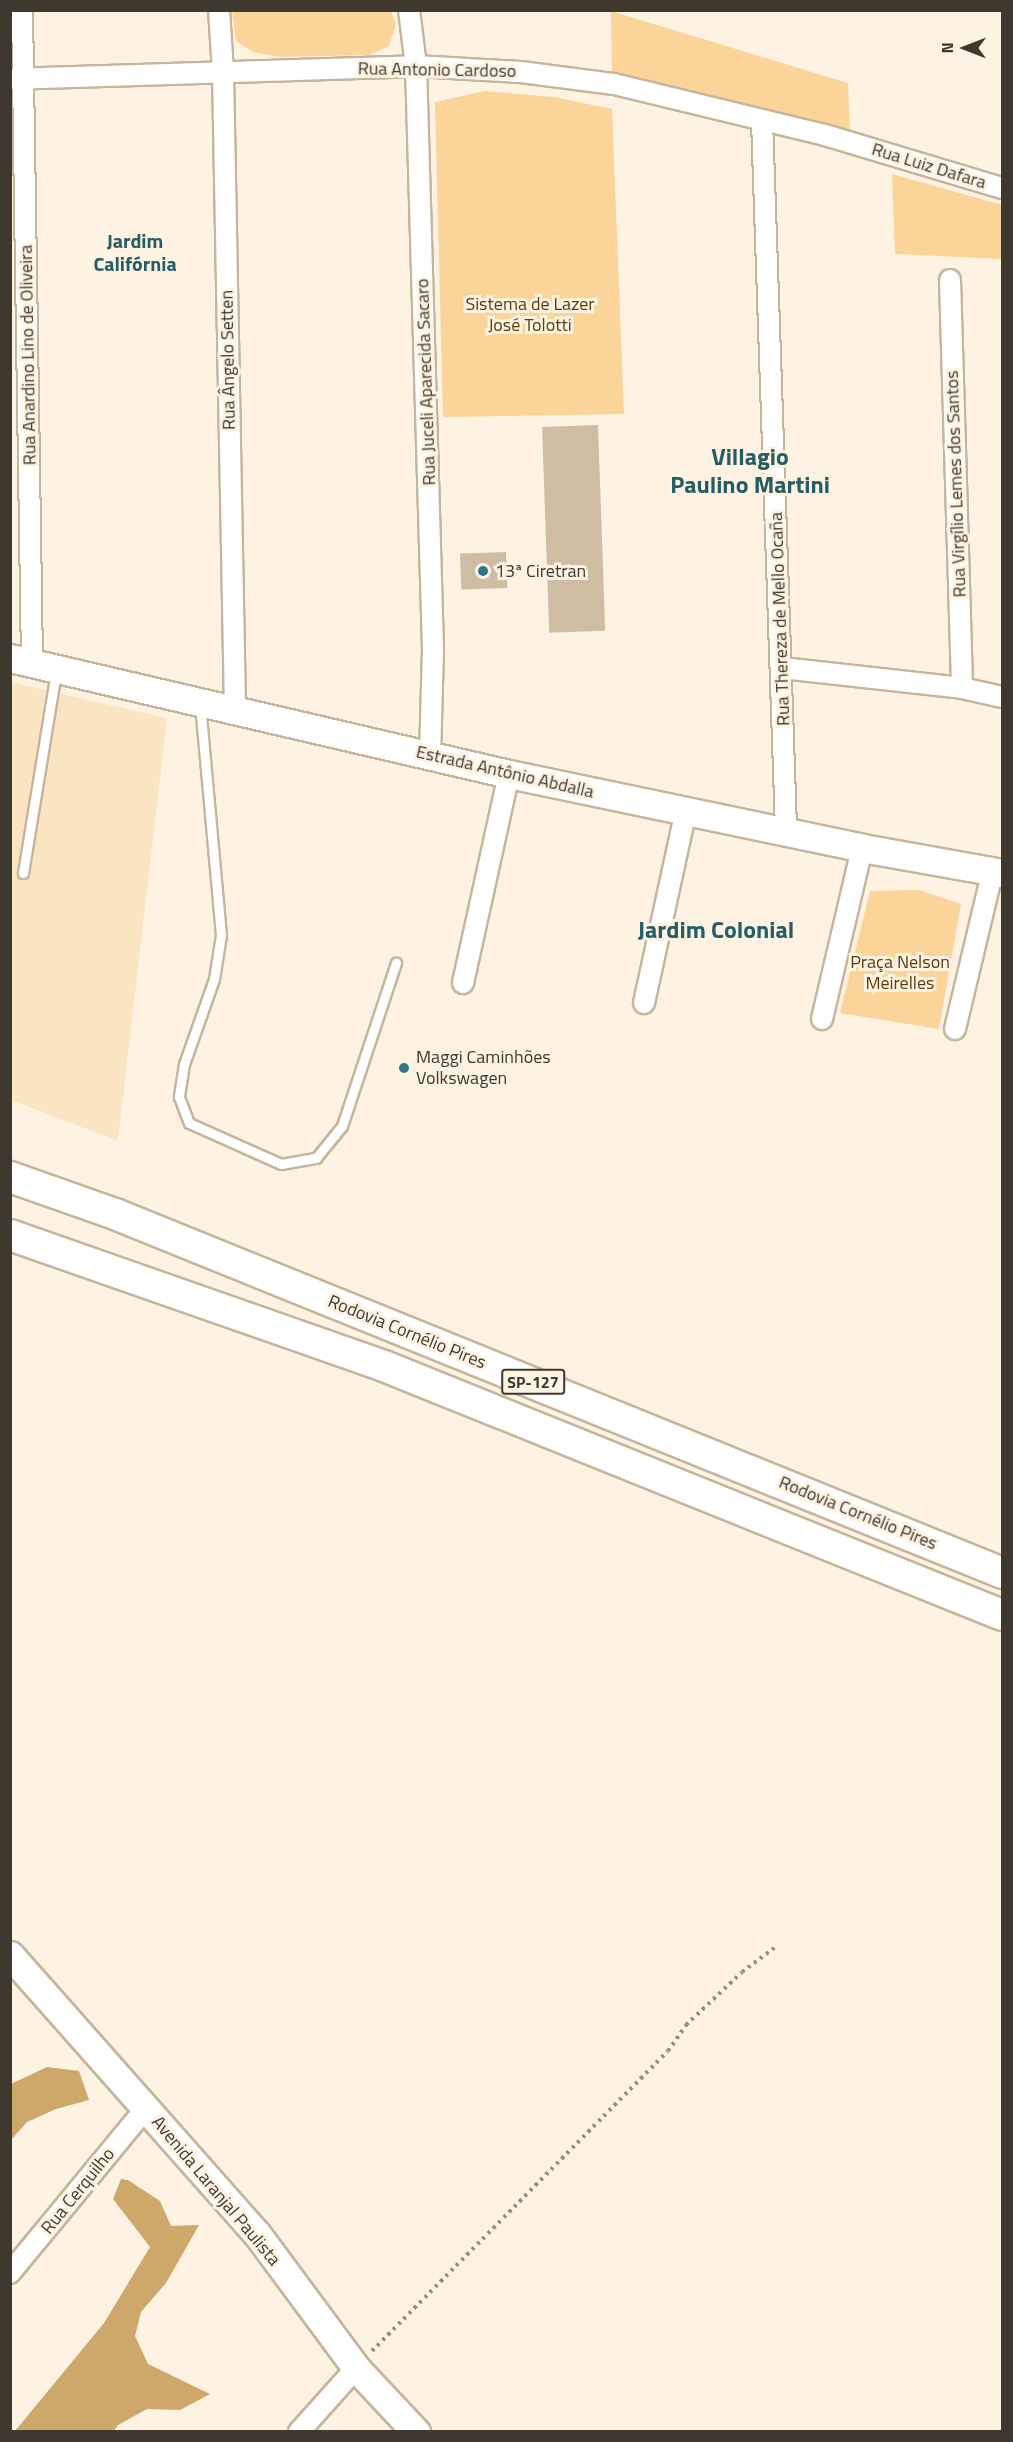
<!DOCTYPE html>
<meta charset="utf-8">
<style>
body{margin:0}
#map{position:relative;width:1013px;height:2442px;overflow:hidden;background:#fef3e3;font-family:"Titillium Web",sans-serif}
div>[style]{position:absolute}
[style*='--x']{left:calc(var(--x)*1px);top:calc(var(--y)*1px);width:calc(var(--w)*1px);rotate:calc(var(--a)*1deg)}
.built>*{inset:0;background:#fbe4c2}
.green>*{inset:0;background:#fbd49a}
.forest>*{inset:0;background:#cea76a}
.building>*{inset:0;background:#cfbda3;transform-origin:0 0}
.path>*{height:4px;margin-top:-2px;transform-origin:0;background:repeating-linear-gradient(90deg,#978e81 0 3px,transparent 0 7.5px)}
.roads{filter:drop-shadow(2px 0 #c6b59b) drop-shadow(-2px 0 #c6b59b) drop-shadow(0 2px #c6b59b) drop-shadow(0 -2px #c6b59b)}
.lane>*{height:9px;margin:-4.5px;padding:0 4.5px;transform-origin:4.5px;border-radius:4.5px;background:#fff}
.street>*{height:20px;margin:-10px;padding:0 10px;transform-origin:10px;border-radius:10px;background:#fff}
.secondary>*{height:27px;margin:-13.5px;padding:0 13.5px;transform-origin:13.5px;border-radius:13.5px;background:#fff}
.primary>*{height:30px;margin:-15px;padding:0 15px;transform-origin:15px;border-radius:15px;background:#fff}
.dots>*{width:16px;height:16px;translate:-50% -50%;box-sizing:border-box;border:3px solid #fef3e3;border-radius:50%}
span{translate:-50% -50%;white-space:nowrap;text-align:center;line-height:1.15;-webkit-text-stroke:6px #fef3e3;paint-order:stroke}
.shield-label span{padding:2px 4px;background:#fef3e3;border:2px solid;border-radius:4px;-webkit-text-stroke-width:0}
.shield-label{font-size:16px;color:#3f382e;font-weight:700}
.street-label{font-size:18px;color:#3f382e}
.park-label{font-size:18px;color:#593e0c}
.poi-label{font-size:18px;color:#3f382e}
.left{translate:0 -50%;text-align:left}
.neighbourhood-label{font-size:20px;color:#245d64;font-weight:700}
.district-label{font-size:24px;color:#245d64;font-weight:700}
.frame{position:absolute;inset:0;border:12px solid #3f382e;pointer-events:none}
.north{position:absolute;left:935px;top:18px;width:60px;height:60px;-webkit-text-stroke:4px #fef3e3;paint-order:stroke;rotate:270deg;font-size:16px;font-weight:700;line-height:24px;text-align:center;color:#3f382e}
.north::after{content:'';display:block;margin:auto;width:21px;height:27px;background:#3f382e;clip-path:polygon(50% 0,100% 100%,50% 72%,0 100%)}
</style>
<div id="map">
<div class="built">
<div style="clip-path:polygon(10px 682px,167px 718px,118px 1141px,11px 1100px)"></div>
</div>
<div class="green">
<div style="clip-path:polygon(232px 11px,391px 11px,396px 24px,389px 46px,369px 55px,280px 57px,253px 52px,236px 41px)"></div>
<div style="clip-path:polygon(611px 11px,848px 83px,850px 135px,612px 78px)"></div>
<div style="clip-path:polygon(485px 91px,554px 97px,612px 109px,624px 414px,443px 417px,435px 102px)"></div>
<div style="clip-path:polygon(892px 174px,1002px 205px,1002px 259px,895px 254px)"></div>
<div style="clip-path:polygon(919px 890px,961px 904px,939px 1029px,840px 1013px,870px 891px)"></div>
</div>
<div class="forest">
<div style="clip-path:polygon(47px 2067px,79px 2071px,89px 2100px,56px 2109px,27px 2122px,11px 2140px,11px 2084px)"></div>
<div style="clip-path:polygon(121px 2179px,128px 2180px,160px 2201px,171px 2226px,199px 2225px,166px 2283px,141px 2312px,135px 2336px,148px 2364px,210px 2394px,180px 2410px,147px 2409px,118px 2425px,114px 2431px,15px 2431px,104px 2323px,150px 2247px,113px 2199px)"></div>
</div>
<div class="building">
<div style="left:598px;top:425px;width:206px;height:56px;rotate:88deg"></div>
<div style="left:506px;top:552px;width:36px;height:46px;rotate:88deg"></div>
</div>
<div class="path">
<div style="--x:372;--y:2351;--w:421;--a:-45.4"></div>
<div style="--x:668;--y:2051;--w:32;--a:-55"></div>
<div style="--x:686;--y:2025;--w:77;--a:-43.4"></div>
<div style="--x:742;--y:1972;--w:45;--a:-36.9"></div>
</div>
<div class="roads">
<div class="lane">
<div style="--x:200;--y:704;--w:232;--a:84.8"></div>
<div style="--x:221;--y:935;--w:45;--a:99"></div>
<div style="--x:214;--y:979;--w:90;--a:109.4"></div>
<div style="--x:184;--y:1064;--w:33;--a:99"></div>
<div style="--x:179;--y:1097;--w:28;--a:69"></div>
<div style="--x:189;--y:1123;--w:101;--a:24"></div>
<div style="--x:281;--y:1164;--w:36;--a:-10"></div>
<div style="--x:316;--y:1158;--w:41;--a:-50.9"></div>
<div style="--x:342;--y:1126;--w:172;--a:-71.7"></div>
<div style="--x:23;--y:873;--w:205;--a:-80.7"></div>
</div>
<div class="street">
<div style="--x:22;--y:10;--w:653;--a:89.12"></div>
<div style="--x:219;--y:10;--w:62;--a:86.3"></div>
<div style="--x:223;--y:72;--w:638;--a:88.92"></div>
<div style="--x:409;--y:10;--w:56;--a:82.9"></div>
<div style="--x:416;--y:66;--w:583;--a:88.33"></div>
<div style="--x:433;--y:649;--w:106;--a:91.6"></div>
<div style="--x:10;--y:79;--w:406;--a:-1.8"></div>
<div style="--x:416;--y:66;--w:105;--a:3.3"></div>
<div style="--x:521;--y:72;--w:94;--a:7.4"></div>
<div style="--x:614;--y:84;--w:217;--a:13.6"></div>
<div style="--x:825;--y:135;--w:185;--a:16.7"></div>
<div style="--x:762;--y:120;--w:710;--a:88.06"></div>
<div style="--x:950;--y:280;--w:408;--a:88.3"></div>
<div style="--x:782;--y:668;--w:181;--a:6.3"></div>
<div style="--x:962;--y:688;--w:41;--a:12.7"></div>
<div style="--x:463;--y:983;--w:214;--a:-77.6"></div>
<div style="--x:644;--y:1003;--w:197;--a:-77.7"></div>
<div style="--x:822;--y:1019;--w:176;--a:-76.8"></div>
<div style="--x:955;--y:1029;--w:163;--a:-76.6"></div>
<div style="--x:10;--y:2273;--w:214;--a:-50.5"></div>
<div style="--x:299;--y:2432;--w:86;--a:-48.3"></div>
</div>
<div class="secondary">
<div style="--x:10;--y:658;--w:512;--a:13.09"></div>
<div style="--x:509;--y:774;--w:361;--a:11.8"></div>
<div style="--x:862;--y:848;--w:142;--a:10.1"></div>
<div style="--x:10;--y:1955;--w:373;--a:48.5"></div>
<div style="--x:257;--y:2234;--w:167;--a:53.5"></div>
<div style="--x:356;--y:2368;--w:88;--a:46.8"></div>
</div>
<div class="primary">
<div style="--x:10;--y:1177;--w:111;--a:19.4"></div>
<div style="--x:115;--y:1214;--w:957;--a:22.03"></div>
<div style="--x:10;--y:1235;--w:396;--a:19.3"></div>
<div style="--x:384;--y:1366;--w:666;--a:21.95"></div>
</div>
</div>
<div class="dots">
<div style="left:483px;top:571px;background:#2f7781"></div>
<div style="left:404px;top:1068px;background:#2f7781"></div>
</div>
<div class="shield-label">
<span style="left:533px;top:1382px">SP-127</span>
</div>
<div class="street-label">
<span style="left:437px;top:70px;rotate:1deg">Rua Antonio Cardoso</span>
<span style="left:929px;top:166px;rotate:17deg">Rua Luiz Dafara</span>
<span style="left:28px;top:355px;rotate:-91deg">Rua Anardino Lino de Oliveira</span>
<span style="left:228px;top:360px;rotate:-91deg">Rua Ângelo Setten</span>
<span style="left:426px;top:382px;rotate:-92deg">Rua Juceli Aparecida Sacaro</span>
<span style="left:956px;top:484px;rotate:-92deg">Rua Virgílio Lemes dos Santos</span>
<span style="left:780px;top:619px;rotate:-92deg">Rua Thereza de Mello Ocaña</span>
<span style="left:505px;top:772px;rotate:13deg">Estrada Antônio Abdalla</span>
<span style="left:407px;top:1332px;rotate:22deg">Rodovia Cornélio Pires</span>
<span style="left:858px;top:1513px;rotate:22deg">Rodovia Cornélio Pires</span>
<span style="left:78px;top:2191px;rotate:-51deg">Rua Cerquilho</span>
<span style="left:216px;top:2191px;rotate:50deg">Avenida Laranjal Paulista</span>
</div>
<div class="park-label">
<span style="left:530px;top:315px">Sistema de Lazer<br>José Tolotti</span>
<span style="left:900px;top:973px">Praça Nelson<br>Meirelles</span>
</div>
<div class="poi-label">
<span class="left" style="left:495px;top:571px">13ª Ciretran</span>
<span class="left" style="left:416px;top:1068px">Maggi Caminhões<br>Volkswagen</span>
</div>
<div class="neighbourhood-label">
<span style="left:135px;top:252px">Jardim<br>Califórnia</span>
</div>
<div class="district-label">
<span style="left:750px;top:471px">Villagio<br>Paulino Martini</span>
<span style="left:716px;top:930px">Jardim Colonial</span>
</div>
<div class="frame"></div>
<div class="north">N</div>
</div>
